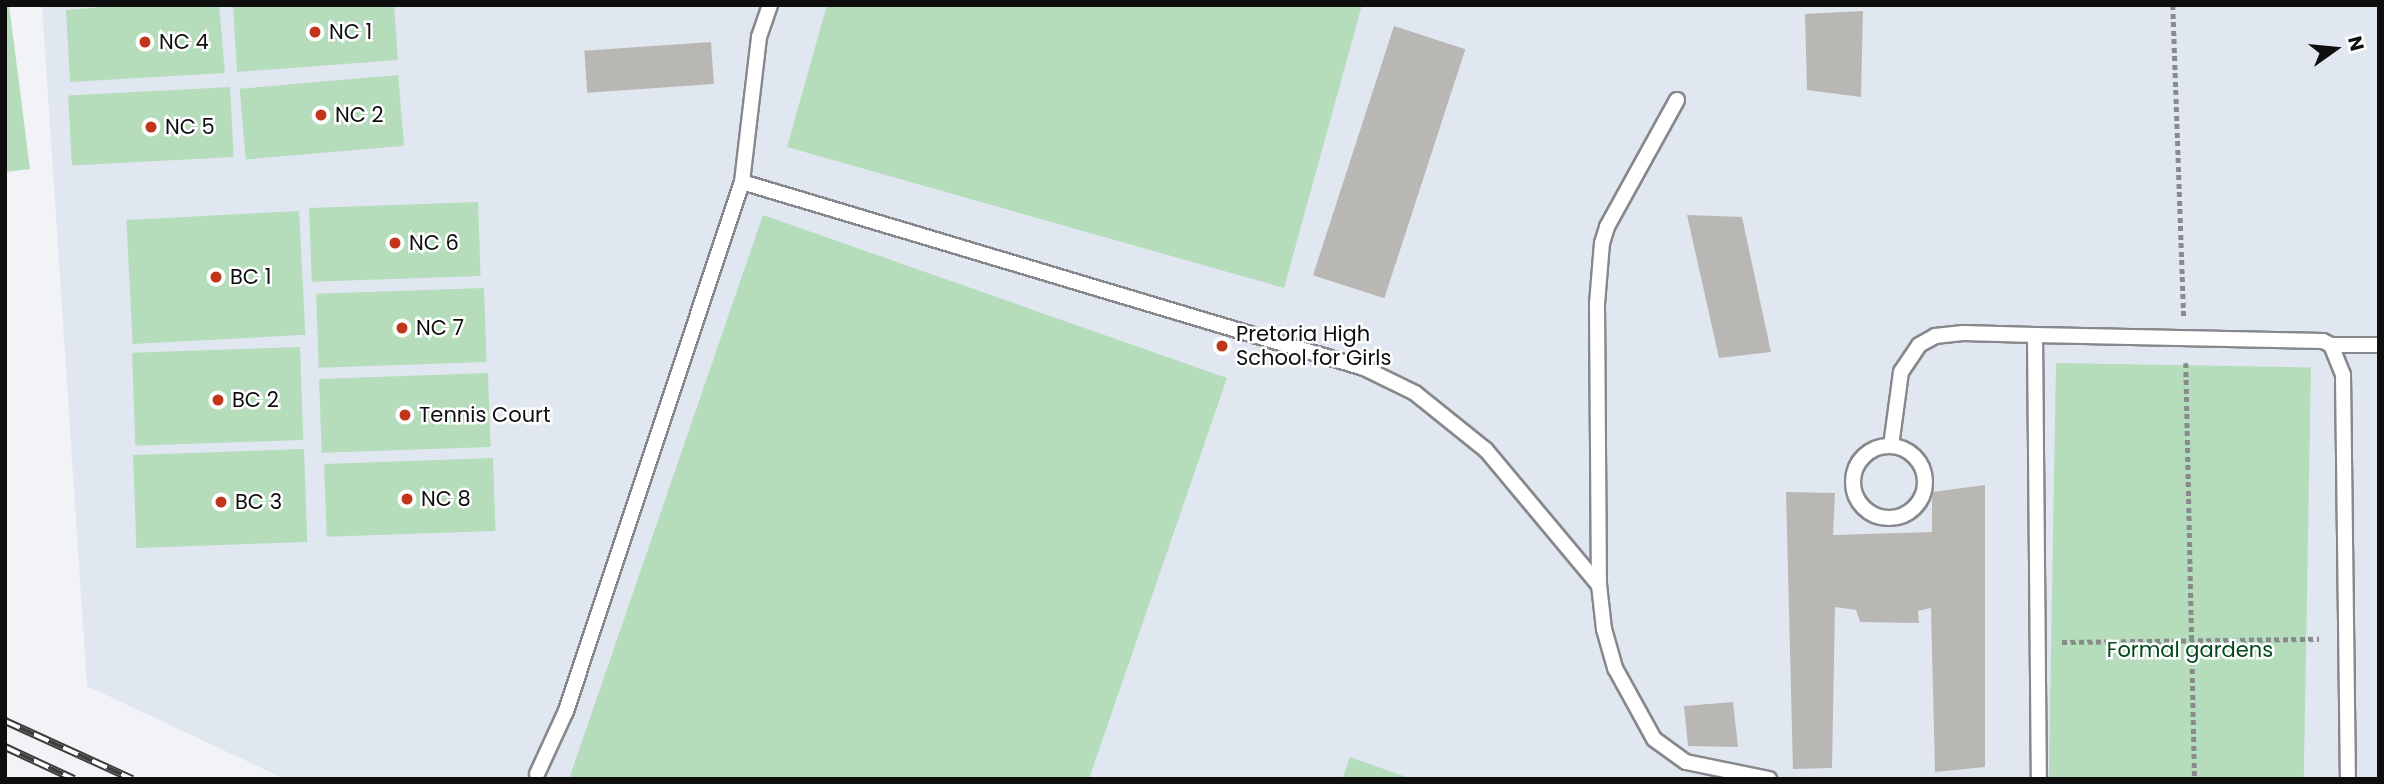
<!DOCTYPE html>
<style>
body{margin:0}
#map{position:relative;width:2384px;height:784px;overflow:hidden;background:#f1f3f6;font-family:Poppins,sans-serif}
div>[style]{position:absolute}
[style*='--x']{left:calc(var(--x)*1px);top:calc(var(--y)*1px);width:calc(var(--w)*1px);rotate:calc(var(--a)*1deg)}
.built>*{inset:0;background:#e1e7f1}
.green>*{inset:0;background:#b5ddbb;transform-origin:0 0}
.building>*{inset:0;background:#b9b7b4;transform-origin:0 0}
.path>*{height:4.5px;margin-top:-2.25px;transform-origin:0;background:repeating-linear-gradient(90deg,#898a8c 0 5px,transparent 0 8.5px)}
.roads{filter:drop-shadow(2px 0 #86888b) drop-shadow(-2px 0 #86888b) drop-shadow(0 2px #86888b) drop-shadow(0 -2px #86888b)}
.lane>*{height:14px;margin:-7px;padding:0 7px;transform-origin:7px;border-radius:7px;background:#fff}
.lane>.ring{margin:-7px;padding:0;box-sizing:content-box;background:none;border:14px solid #fff;border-radius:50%}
.rail>*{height:8px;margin-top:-4px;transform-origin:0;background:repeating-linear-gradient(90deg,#fff 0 16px,#3e3e3f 0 32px);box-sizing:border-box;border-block:2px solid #3e3e3f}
.dots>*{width:19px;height:19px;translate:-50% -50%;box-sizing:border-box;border:4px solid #fff;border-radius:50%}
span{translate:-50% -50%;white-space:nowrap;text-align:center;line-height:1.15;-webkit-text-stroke:5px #fff;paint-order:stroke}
.poi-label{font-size:21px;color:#0e0e0f}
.left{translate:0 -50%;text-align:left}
.park-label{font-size:21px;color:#03481b}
.frame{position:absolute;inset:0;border:7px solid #0e0e0f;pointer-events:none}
.north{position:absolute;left:2300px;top:14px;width:70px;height:70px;-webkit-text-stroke:5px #fff;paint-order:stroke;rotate:75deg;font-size:19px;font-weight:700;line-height:28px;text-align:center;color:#0e0e0f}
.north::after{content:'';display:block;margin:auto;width:24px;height:32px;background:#0e0e0f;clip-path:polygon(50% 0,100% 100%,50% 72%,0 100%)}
</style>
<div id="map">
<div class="built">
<div style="clip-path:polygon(42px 5px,2379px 5px,2379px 779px,285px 779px,87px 686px)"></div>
</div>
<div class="green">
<div style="clip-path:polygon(5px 5px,9px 5px,30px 169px,5px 172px)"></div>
<div style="clip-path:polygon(124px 5px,219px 5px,225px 73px,70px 82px,66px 10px)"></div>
<div style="clip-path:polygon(233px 5px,394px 5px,398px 60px,237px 72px)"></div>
<div style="clip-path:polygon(827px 5px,1362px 5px,1284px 288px,787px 147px)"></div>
<div style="left:398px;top:75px;width:71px;height:159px;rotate:85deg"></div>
<div style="left:230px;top:87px;width:70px;height:162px;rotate:87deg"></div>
<div style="left:478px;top:202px;width:74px;height:169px;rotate:88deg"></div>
<div style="left:299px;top:211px;width:124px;height:173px;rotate:87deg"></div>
<div style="clip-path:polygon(763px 215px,1227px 378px,1089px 779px,569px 779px)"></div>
<div style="left:484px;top:288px;width:74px;height:168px;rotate:88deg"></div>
<div style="left:300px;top:347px;width:93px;height:168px;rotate:88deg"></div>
<div style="left:2056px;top:363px;width:255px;height:416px;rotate:1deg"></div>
<div style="left:488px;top:373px;width:74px;height:169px;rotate:88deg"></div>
<div style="left:304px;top:449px;width:93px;height:171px;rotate:88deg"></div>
<div style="left:493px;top:458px;width:73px;height:169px;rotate:88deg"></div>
<div style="clip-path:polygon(1350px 757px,1412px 779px,1342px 779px)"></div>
</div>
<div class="building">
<div style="clip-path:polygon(1863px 11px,1861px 97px,1807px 90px,1805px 14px)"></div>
<div style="left:1394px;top:26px;width:75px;height:262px;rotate:18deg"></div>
<div style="left:711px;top:42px;width:42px;height:127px;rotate:86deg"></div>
<div style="clip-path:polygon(1687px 215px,1742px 217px,1771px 352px,1719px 358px)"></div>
<div style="clip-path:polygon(1985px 485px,1985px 767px,1935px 772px,1931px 608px,1918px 611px,1919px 623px,1860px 622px,1856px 610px,1835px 607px,1832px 768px,1793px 769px,1786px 492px,1835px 493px,1833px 535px,1932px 532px,1932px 492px)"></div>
<div style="clip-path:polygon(1733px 702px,1738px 747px,1688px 746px,1684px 706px)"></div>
</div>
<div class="path">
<div style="--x:2173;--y:5;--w:311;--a:88"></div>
<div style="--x:2186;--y:363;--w:416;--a:88.8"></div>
<div style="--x:2062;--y:642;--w:257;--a:-0.7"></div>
</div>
<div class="roads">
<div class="lane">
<div style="--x:1677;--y:100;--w:145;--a:118.9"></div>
<div style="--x:1607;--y:227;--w:17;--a:107"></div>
<div style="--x:1602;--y:243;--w:61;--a:94.7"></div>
<div style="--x:1597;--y:304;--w:281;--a:89.6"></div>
<div style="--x:1599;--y:585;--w:44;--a:83.5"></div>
<div style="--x:1604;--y:629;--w:41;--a:74.2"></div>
<div style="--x:1615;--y:668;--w:81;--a:61.2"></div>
<div style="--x:1654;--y:739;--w:39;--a:36"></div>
<div style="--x:1686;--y:762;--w:85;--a:11.6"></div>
<div style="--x:742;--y:182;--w:649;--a:16.65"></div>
<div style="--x:1364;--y:368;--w:57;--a:26.1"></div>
<div style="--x:1415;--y:393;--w:91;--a:38.8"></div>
<div style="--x:1486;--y:450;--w:176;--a:50.1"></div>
<div style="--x:2035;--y:335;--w:444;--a:89.5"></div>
<div style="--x:2331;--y:345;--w:48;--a:0"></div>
<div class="ring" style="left:1853px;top:446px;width:58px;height:58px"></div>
<div style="--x:1891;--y:446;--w:75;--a:-82.3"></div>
<div style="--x:1901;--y:372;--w:32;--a:-56"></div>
<div style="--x:1919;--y:345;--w:18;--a:-29"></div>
<div style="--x:1935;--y:336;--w:28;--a:-6"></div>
<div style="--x:1963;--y:333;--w:72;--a:1.6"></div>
<div style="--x:2035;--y:335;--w:288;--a:1.2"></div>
<div style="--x:2323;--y:341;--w:9;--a:27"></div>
<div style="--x:2331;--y:345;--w:32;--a:68"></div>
<div style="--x:2343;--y:375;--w:404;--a:89.3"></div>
<div style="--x:537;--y:774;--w:69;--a:-65.3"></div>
<div style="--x:566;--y:711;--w:558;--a:-71.6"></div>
<div style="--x:742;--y:182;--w:146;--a:-83.3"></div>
<div style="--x:759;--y:37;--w:34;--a:-71"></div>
</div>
</div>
<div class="rail">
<div style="--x:5;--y:721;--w:140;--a:24.5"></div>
<div style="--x:5;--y:747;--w:76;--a:24.9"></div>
</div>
<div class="dots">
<div style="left:315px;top:32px;background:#c1361b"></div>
<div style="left:145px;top:42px;background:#c1361b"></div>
<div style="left:321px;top:115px;background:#c1361b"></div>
<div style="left:151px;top:127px;background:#c1361b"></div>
<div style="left:395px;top:243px;background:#c1361b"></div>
<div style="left:216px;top:277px;background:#c1361b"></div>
<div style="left:402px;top:328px;background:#c1361b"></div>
<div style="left:1222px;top:346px;background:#c1361b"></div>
<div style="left:218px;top:400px;background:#c1361b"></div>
<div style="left:405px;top:415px;background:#c1361b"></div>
<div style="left:407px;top:499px;background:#c1361b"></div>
<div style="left:221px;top:502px;background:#c1361b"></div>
</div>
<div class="poi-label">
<span class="left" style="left:329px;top:32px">NC 1</span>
<span class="left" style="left:159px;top:42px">NC 4</span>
<span class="left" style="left:335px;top:115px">NC 2</span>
<span class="left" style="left:165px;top:127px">NC 5</span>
<span class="left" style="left:409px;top:243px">NC 6</span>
<span class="left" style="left:230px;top:277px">BC 1</span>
<span class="left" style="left:416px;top:328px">NC 7</span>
<span class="left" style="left:1236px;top:346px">Pretoria High<br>School for Girls</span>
<span class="left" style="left:232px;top:400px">BC 2</span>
<span class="left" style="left:419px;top:415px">Tennis Court</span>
<span class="left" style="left:421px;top:499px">NC 8</span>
<span class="left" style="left:235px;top:502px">BC 3</span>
</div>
<div class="park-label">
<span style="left:2190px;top:650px">Formal gardens</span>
</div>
<div class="frame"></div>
<div class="north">N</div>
</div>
